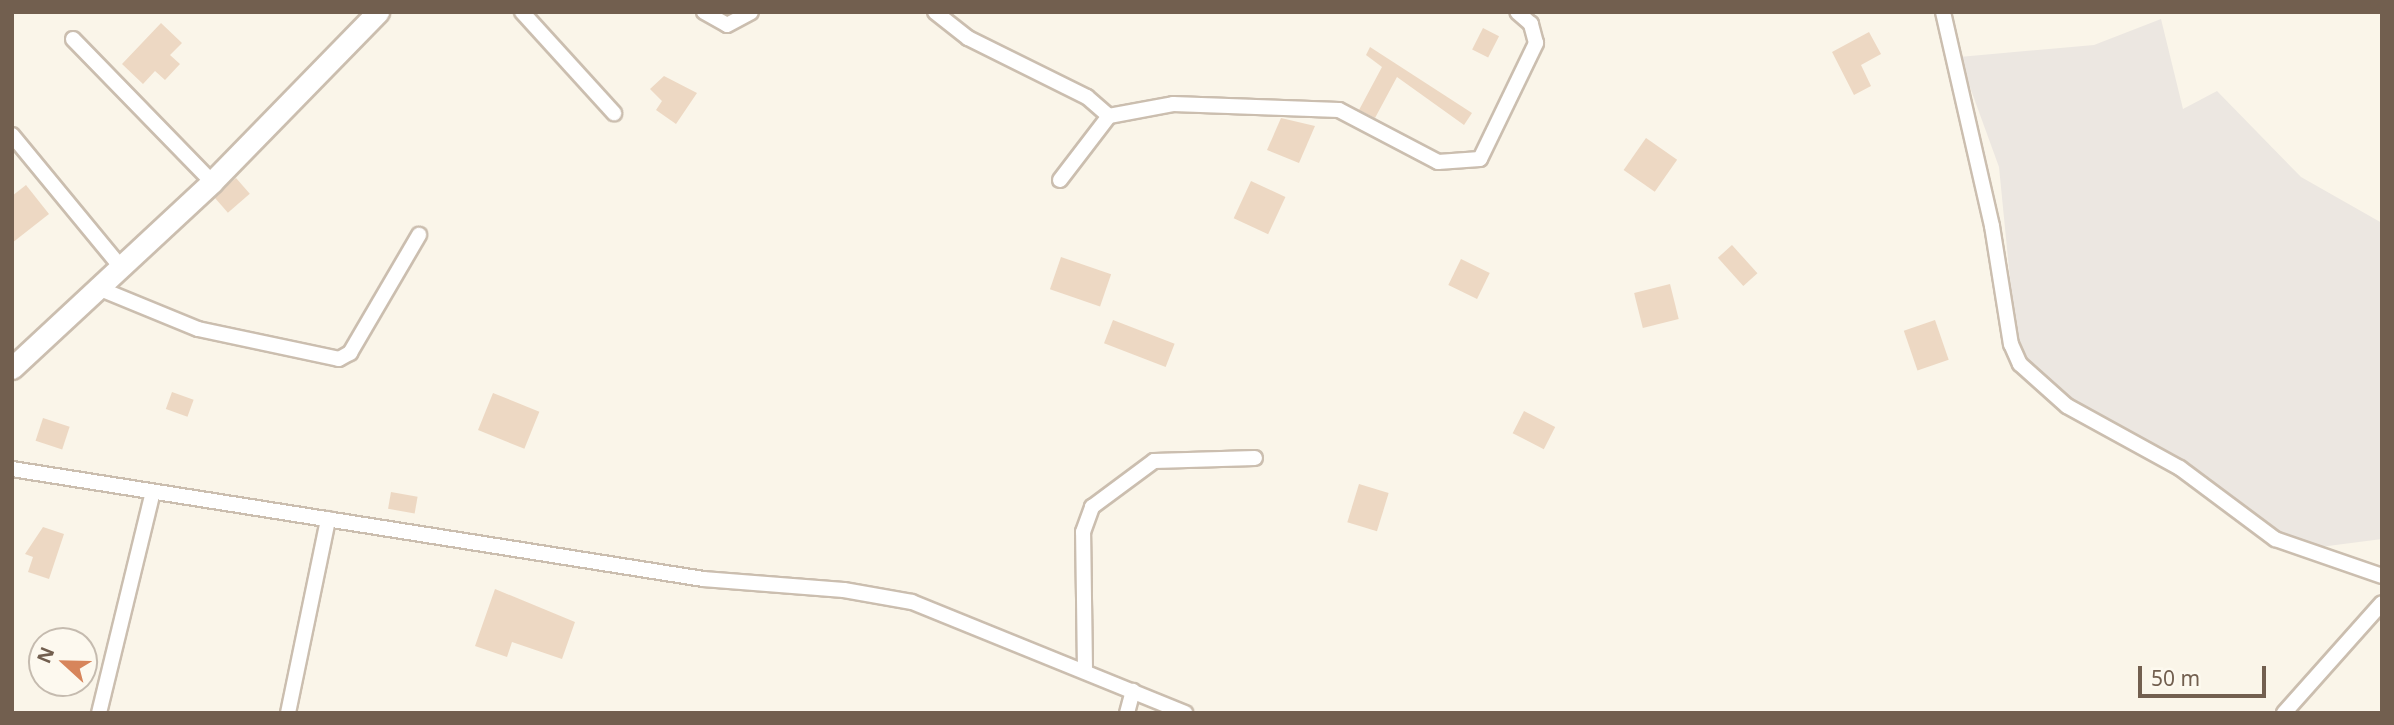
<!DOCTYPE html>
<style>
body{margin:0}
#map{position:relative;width:2394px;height:725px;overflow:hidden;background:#faf5e9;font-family:"Noto Sans",sans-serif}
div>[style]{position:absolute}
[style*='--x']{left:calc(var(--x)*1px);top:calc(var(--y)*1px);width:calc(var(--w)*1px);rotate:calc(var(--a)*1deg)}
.industrial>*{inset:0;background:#ece7e1}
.building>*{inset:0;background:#edd8c3;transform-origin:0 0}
.roads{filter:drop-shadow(2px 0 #cbbeaf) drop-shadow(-2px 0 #cbbeaf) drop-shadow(0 2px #cbbeaf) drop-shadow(0 -2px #cbbeaf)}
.street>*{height:14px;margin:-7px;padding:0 7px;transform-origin:7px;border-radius:7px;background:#fff}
.secondary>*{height:21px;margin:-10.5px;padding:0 10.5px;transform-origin:10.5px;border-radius:10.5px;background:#fff}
span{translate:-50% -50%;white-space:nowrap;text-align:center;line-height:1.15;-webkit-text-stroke:6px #fdf9ef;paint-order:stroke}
.frame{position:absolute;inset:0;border:14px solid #725f4f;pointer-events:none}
.north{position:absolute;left:28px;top:627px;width:70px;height:70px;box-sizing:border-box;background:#fdf9ef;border:2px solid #c5bbaf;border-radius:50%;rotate:292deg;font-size:19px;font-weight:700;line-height:28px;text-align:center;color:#725f4f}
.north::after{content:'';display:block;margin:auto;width:24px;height:32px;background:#d7855b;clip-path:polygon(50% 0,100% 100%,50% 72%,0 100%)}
.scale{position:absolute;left:2138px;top:666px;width:128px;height:32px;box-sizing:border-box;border:4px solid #725f4f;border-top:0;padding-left:9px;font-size:21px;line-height:24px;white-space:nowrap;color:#725f4f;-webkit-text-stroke:5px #fdf9ef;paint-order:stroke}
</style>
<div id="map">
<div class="industrial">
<div style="clip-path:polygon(2161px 19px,2183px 109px,2217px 91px,2301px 177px,2382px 223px,2382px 539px,2297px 550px,2176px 455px,2080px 411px,2017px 350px,1999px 167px,1959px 57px,2094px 45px)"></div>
</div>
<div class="building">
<div style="clip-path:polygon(161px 23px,182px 43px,170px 55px,180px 64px,165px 80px,155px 71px,143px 84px,122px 64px)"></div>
<div style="left:1483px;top:28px;width:18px;height:24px;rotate:27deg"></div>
<div style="clip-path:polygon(1869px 32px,1881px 54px,1861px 65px,1871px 86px,1854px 95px,1832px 52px)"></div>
<div style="clip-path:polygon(1370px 47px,1472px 113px,1464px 125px,1397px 77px,1375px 118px,1359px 110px,1382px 67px,1366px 55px)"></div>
<div style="clip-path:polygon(664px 76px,697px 93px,676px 124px,656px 110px,662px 101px,650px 89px)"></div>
<div style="clip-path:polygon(1281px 118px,1315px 126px,1299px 163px,1267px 150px)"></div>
<div style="left:1646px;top:138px;width:38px;height:39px;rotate:35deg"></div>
<div style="left:236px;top:178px;width:21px;height:29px;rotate:49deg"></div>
<div style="left:1251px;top:181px;width:38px;height:41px;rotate:25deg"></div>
<div style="clip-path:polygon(26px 185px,49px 214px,12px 243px,12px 196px)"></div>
<div style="left:1732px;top:245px;width:38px;height:19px;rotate:48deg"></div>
<div style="left:1061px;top:257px;width:53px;height:34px;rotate:19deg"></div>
<div style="left:1461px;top:259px;width:32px;height:29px;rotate:26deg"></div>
<div style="left:1670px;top:284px;width:36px;height:37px;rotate:76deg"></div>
<div style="left:1113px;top:320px;width:66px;height:25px;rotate:21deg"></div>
<div style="left:1935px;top:320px;width:42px;height:33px;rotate:71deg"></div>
<div style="left:172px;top:392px;width:23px;height:18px;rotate:20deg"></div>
<div style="left:493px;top:393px;width:50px;height:40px;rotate:22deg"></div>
<div style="left:1524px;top:411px;width:35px;height:25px;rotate:27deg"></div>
<div style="left:43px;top:418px;width:28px;height:24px;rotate:18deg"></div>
<div style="left:1359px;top:484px;width:31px;height:40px;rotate:17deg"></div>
<div style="left:391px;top:492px;width:27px;height:17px;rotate:10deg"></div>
<div style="clip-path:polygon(43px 527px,64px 534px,49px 579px,28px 572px,33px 557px,25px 554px)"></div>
<div style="clip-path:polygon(495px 589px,575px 622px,562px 659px,512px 642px,507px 657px,475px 646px)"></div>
</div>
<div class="roads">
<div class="street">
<div style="--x:522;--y:12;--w:137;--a:47.7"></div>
<div style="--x:704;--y:12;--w:26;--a:29"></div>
<div style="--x:727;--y:25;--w:27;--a:-28"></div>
<div style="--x:935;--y:12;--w:42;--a:38.2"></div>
<div style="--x:968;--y:38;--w:133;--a:26.4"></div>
<div style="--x:1087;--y:97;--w:29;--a:41"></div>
<div style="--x:1943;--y:12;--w:220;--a:77.1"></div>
<div style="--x:1992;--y:226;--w:120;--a:80.9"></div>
<div style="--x:2011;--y:344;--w:22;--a:66"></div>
<div style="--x:2020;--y:364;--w:63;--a:41.8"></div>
<div style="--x:2067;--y:406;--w:129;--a:28.8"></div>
<div style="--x:2180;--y:468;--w:119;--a:36.8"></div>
<div style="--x:2275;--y:539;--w:113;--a:19.1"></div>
<div style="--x:73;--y:39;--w:199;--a:45.8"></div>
<div style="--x:12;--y:135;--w:171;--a:50.5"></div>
<div style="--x:1060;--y:180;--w:81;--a:-52.6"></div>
<div style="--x:1109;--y:116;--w:65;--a:-10.6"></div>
<div style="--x:1173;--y:104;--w:166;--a:2.1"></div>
<div style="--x:1339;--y:110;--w:112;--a:27.7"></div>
<div style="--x:1438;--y:162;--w:42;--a:-4.1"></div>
<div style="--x:1480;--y:159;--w:129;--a:-64.2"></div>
<div style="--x:1536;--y:43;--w:20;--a:-105"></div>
<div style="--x:1531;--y:24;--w:18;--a:-139"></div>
<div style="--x:98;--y:288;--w:108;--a:22.3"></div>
<div style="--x:198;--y:329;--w:144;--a:12"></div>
<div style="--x:339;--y:359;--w:13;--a:-29"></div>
<div style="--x:350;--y:353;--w:137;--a:-59.7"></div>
<div style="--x:12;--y:469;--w:700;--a:9.04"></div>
<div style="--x:703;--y:579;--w:141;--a:4.5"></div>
<div style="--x:844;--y:590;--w:69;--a:10"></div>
<div style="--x:912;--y:602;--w:295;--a:22.1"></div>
<div style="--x:1085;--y:670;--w:138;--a:-90.8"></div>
<div style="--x:1083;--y:532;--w:27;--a:-70"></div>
<div style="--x:1092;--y:507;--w:77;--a:-36.6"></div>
<div style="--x:1154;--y:461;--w:101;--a:-1.7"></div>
<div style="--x:99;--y:713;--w:224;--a:-76.3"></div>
<div style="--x:288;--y:713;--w:198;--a:-78.3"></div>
<div style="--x:1127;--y:713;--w:23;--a:-75"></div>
<div style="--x:2284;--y:713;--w:147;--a:-48.3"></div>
</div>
<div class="secondary">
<div style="--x:12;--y:368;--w:273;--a:-42.9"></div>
<div style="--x:212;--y:182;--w:238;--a:-45.7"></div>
</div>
</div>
<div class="frame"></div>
<div class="north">N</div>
<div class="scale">50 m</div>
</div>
